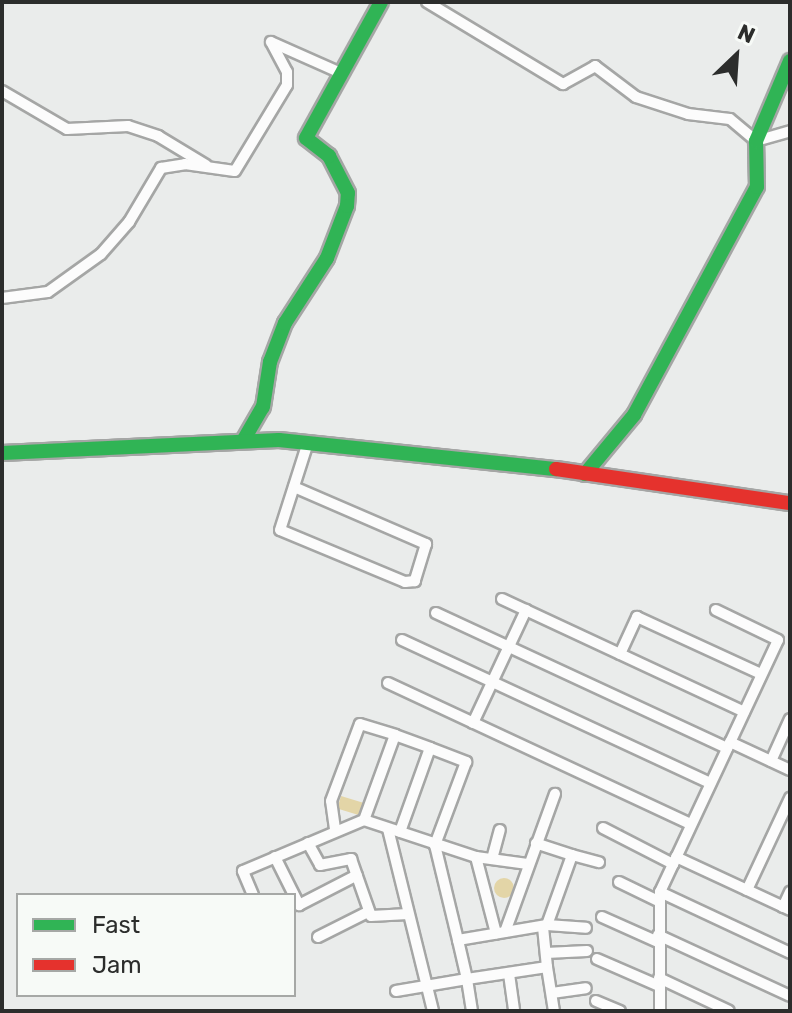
<!DOCTYPE html>
<style>
body{margin:0}
#map{position:relative;width:792px;height:1013px;overflow:hidden;background:#eaeceb;font-family:Rubik,sans-serif}
div>[style]{position:absolute}
[style*='--x']{left:calc(var(--x)*1px);top:calc(var(--y)*1px);width:calc(var(--w)*1px);rotate:calc(var(--a)*1deg)}
.green>*{inset:0;background:#e3d5a7;transform-origin:0 0}
.round{border-radius:50%}
.roads{filter:drop-shadow(2px 0 #a5a6a5) drop-shadow(-2px 0 #a5a6a5) drop-shadow(0 2px #a5a6a5) drop-shadow(0 -2px #a5a6a5)}
.street>*{height:10px;margin:-5px;padding:0 5px;transform-origin:5px;border-radius:5px;background:#fcfcfc}
.fast>*{height:14px;margin:-7px;padding:0 7px;transform-origin:7px;border-radius:7px;background:#30b455}
.jam>*{height:14px;margin:-7px;padding:0 7px;transform-origin:7px;border-radius:7px;background:#e5322d}
span{translate:-50% -50%;white-space:nowrap;text-align:center;line-height:1.15;-webkit-text-stroke:6px #f7faf7;paint-order:stroke}
.frame{position:absolute;inset:0;border:4px solid #2c2d2c;pointer-events:none}
.legend{position:absolute;left:16px;top:893px;width:280px;height:104px;box-sizing:border-box;background:#f7faf7;border:2px solid #a6a8a6;margin:0;padding:10px 14px;list-style:none;font-size:24px;color:#2c2d2c}
.legend li{display:flex;align-items:center;gap:16px;height:40px}
.legend b{width:40px;border:2px solid #a6a8a6}
.north{position:absolute;left:696px;top:16px;width:80px;height:80px;-webkit-text-stroke:6px #f7faf7;paint-order:stroke;rotate:25deg;font-size:22px;font-weight:700;line-height:32px;text-align:center;color:#2c2d2c}
.north::after{content:'';display:block;margin:auto;width:28px;height:36px;background:#2c2d2c;clip-path:polygon(50% 0,100% 100%,50% 72%,0 100%)}
</style>
<div id="map">
<div class="green">
<div style="left:341px;top:796px;width:24px;height:13px;rotate:17deg"></div>
<div class="round" style="left:494px;top:878px;width:20px;height:20px"></div>
</div>
<div class="roads">
<div class="street">
<div style="--x:427;--y:2;--w:159;--a:31.1"></div>
<div style="--x:563;--y:84;--w:37;--a:-29"></div>
<div style="--x:595;--y:66;--w:51;--a:37.1"></div>
<div style="--x:636;--y:97;--w:55;--a:18.1"></div>
<div style="--x:688;--y:114;--w:42;--a:6.8"></div>
<div style="--x:730;--y:119;--w:34;--a:40"></div>
<div style="--x:756;--y:141;--w:35;--a:-16"></div>
<div style="--x:271;--y:42;--w:77;--a:23.9"></div>
<div style="--x:2;--y:91;--w:75;--a:30.3"></div>
<div style="--x:67;--y:129;--w:61;--a:-2.8"></div>
<div style="--x:128;--y:126;--w:32;--a:18"></div>
<div style="--x:158;--y:136;--w:56;--a:31.1"></div>
<div style="--x:2;--y:298;--w:46;--a:-7.4"></div>
<div style="--x:48;--y:292;--w:65;--a:-35.6"></div>
<div style="--x:101;--y:254;--w:43;--a:-48.8"></div>
<div style="--x:129;--y:222;--w:63;--a:-59.3"></div>
<div style="--x:161;--y:168;--w:24;--a:-9"></div>
<div style="--x:185;--y:164;--w:50;--a:8"></div>
<div style="--x:235;--y:171;--w:100;--a:-58.8"></div>
<div style="--x:287;--y:85;--w:13;--a:-90"></div>
<div style="--x:287;--y:72;--w:34;--a:-118"></div>
<div style="--x:294;--y:487;--w:144;--a:23.4"></div>
<div style="--x:426;--y:544;--w:39;--a:107"></div>
<div style="--x:415;--y:581;--w:10;--a:174"></div>
<div style="--x:405;--y:582;--w:135;--a:-157.4"></div>
<div style="--x:280;--y:530;--w:92;--a:-72.3"></div>
<div style="--x:502;--y:599;--w:267;--a:25"></div>
<div style="--x:436;--y:613;--w:321;--a:24.9"></div>
<div style="--x:402;--y:640;--w:340;--a:24.9"></div>
<div style="--x:620;--y:654;--w:41;--a:-65.3"></div>
<div style="--x:637;--y:617;--w:136;--a:24.7"></div>
<div style="--x:388;--y:683;--w:334;--a:25"></div>
<div style="--x:473;--y:723;--w:125;--a:-64.9"></div>
<div style="--x:395;--y:735;--w:37;--a:20"></div>
<div style="--x:430;--y:748;--w:89;--a:109.7"></div>
<div style="--x:730;--y:742;--w:66;--a:25"></div>
<div style="--x:430;--y:748;--w:39;--a:21"></div>
<div style="--x:466;--y:762;--w:89;--a:110.5"></div>
<div style="--x:435;--y:845;--w:98;--a:76.4"></div>
<div style="--x:771;--y:761;--w:46;--a:-65.7"></div>
<div style="--x:603;--y:828;--w:79;--a:27.2"></div>
<div style="--x:335;--y:829;--w:28;--a:-98"></div>
<div style="--x:331;--y:801;--w:82;--a:-69.4"></div>
<div style="--x:360;--y:724;--w:37;--a:17"></div>
<div style="--x:395;--y:735;--w:90;--a:110"></div>
<div style="--x:388;--y:829;--w:187;--a:76.1"></div>
<div style="--x:308;--y:843;--w:25;--a:61"></div>
<div style="--x:320;--y:865;--w:32;--a:-11"></div>
<div style="--x:351;--y:859;--w:60;--a:70.7"></div>
<div style="--x:371;--y:916;--w:37;--a:-3"></div>
<div style="--x:572;--y:855;--w:28;--a:15"></div>
<div style="--x:275;--y:857;--w:54;--a:63.4"></div>
<div style="--x:299;--y:905;--w:65;--a:-27.3"></div>
<div style="--x:476;--y:857;--w:79;--a:75.3"></div>
<div style="--x:676;--y:857;--w:126;--a:24.9"></div>
<div style="--x:492;--y:859;--w:30;--a:-75"></div>
<div style="--x:619;--y:882;--w:43;--a:26"></div>
<div style="--x:747;--y:890;--w:102;--a:-64.9"></div>
<div style="--x:660;--y:892;--w:144;--a:25.1"></div>
<div style="--x:253;--y:895;--w:26;--a:-113"></div>
<div style="--x:243;--y:871;--w:131;--a:-22.9"></div>
<div style="--x:364;--y:820;--w:118;--a:18.3"></div>
<div style="--x:476;--y:857;--w:52;--a:7.7"></div>
<div style="--x:783;--y:907;--w:17;--a:-65"></div>
<div style="--x:602;--y:917;--w:61;--a:24.1"></div>
<div style="--x:547;--y:925;--w:39;--a:4"></div>
<div style="--x:505;--y:932;--w:147;--a:-70.1"></div>
<div style="--x:658;--y:935;--w:145;--a:24.8"></div>
<div style="--x:318;--y:937;--w:54;--a:-26.6"></div>
<div style="--x:546;--y:953;--w:41;--a:-2.8"></div>
<div style="--x:597;--y:959;--w:68;--a:23.5"></div>
<div style="--x:547;--y:967;--w:45;--a:81"></div>
<div style="--x:509;--y:974;--w:37;--a:82"></div>
<div style="--x:659;--y:978;--w:77;--a:25.2"></div>
<div style="--x:396;--y:991;--w:72;--a:-9.6"></div>
<div style="--x:467;--y:979;--w:40;--a:-103"></div>
<div style="--x:458;--y:940;--w:90;--a:-9.6"></div>
<div style="--x:547;--y:925;--w:74;--a:-70.3"></div>
<div style="--x:572;--y:855;--w:38;--a:-162"></div>
<div style="--x:552;--y:993;--w:34;--a:-8"></div>
<div style="--x:596;--y:1001;--w:26;--a:23"></div>
<div style="--x:472;--y:1011;--w:32;--a:-99"></div>
<div style="--x:467;--y:979;--w:81;--a:-8.5"></div>
<div style="--x:547;--y:967;--w:40;--a:-95.7"></div>
<div style="--x:660;--y:1011;--w:119;--a:-90"></div>
<div style="--x:660;--y:892;--w:278;--a:-64.9"></div>
<div style="--x:778;--y:640;--w:69;--a:-154.2"></div>
</div>
<div class="fast">
<div style="--x:243;--y:441;--w:39;--a:-60"></div>
<div style="--x:263;--y:407;--w:46;--a:-81.2"></div>
<div style="--x:270;--y:362;--w:42;--a:-69"></div>
<div style="--x:285;--y:323;--w:77;--a:-57.1"></div>
<div style="--x:327;--y:258;--w:56;--a:-69"></div>
<div style="--x:347;--y:206;--w:13;--a:-86"></div>
<div style="--x:348;--y:193;--w:42;--a:-117.2"></div>
<div style="--x:329;--y:156;--w:29;--a:-142"></div>
<div style="--x:306;--y:138;--w:155;--a:-61.1"></div>
<div style="--x:2;--y:453;--w:277;--a:-2.7"></div>
<div style="--x:279;--y:440;--w:279;--a:6"></div>
<div style="--x:585;--y:474;--w:77;--a:-50.3"></div>
<div style="--x:634;--y:415;--w:259;--a:-61.7"></div>
<div style="--x:757;--y:187;--w:46;--a:-91.2"></div>
<div style="--x:756;--y:141;--w:87;--a:-67"></div>
</div>
<div class="jam">
<div style="--x:556;--y:469;--w:236;--a:8.3"></div>
</div>
</div>
<div class="frame"></div>
<ul class="legend">
<li><b style="height:10px;background:#30b455"></b>Fast</li>
<li><b style="height:10px;background:#e5322d"></b>Jam</li>
</ul>
<div class="north">N</div>
</div>
